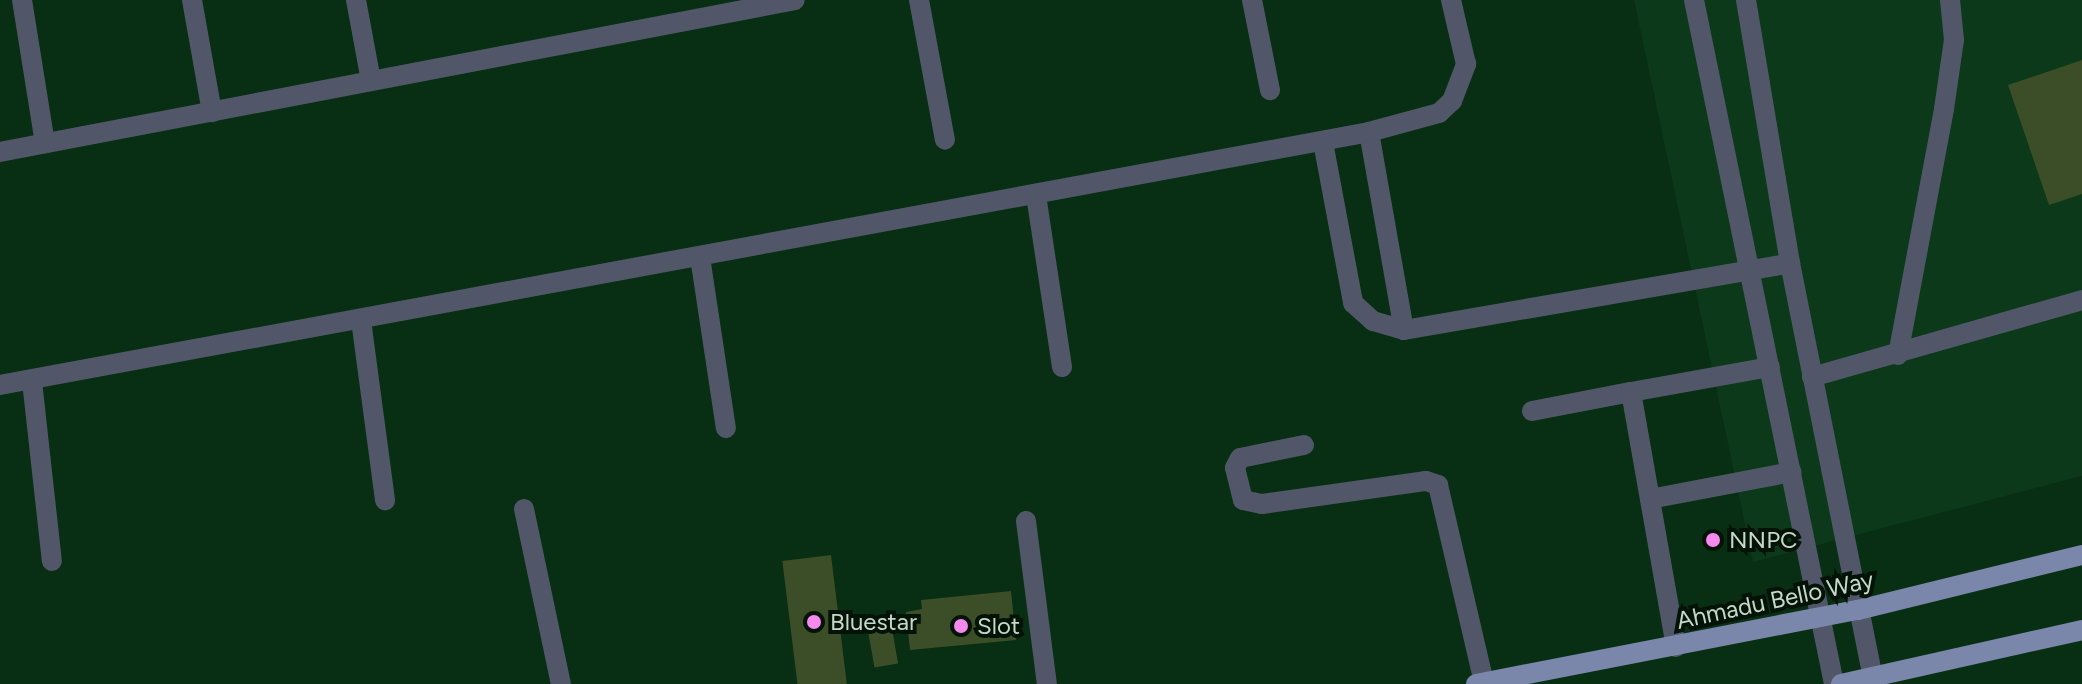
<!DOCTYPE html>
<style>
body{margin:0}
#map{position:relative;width:2082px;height:684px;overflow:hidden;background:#082e13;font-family:Figtree,sans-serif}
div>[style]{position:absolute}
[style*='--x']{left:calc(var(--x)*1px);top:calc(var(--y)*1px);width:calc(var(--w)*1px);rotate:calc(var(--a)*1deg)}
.built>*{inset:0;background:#0b391a}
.building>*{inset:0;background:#3c4e27;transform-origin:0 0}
.minor>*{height:20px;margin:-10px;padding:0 10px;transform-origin:10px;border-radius:10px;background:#515768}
.major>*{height:20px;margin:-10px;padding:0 10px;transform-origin:10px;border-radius:10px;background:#7b87aa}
.dots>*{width:22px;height:22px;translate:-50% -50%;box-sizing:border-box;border:4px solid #041307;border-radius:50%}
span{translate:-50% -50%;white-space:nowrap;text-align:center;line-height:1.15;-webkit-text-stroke:8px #041307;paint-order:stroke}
.poi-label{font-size:24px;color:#c5d9c8}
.left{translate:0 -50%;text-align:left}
.street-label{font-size:24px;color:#c5d9c8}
</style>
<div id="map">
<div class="built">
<div style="clip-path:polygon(1634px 0,2082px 0,2082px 476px,1753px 562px)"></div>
</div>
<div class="building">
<div style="clip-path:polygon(2082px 60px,2082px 194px,2049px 205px,2008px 85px)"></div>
<div style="left:831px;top:555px;width:130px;height:49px;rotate:83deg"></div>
<div style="clip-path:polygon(1011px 591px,1016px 640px,910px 650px,906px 612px,922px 609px,921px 600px)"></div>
<div style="left:891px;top:623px;width:41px;height:24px;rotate:80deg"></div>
</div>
<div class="minor">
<div style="--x:22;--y:0;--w:145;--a:80.9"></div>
<div style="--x:192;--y:0;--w:114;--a:79.9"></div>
<div style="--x:356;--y:0;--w:82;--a:79.5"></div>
<div style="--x:919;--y:0;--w:142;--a:79.5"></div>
<div style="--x:1252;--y:0;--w:92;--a:78.7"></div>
<div style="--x:1694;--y:0;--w:698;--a:78.43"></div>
<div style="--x:1746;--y:0;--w:267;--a:80.5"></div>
<div style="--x:1790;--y:263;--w:422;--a:78.7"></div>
<div style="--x:1369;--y:132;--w:201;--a:80"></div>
<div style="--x:1323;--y:142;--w:164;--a:79.4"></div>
<div style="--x:1353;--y:303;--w:27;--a:42"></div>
<div style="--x:1373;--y:321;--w:32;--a:16"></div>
<div style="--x:1404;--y:330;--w:392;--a:-9.8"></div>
<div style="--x:0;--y:152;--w:809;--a:-10.82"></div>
<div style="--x:1036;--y:195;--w:174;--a:81.4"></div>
<div style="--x:700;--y:257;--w:173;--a:81.4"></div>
<div style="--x:361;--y:320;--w:182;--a:82.4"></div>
<div style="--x:1898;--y:355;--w:250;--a:-79.4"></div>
<div style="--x:1944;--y:109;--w:70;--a:-81.8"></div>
<div style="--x:1954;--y:40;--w:40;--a:-95.7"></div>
<div style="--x:1812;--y:377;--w:281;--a:-15.9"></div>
<div style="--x:32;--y:381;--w:181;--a:83.7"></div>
<div style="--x:0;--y:385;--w:1392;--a:-10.47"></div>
<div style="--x:1369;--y:132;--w:73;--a:-15.2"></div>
<div style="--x:1439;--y:113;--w:18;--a:-43"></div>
<div style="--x:1452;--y:101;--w:40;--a:-69"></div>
<div style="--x:1466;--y:64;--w:66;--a:-103.2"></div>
<div style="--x:1532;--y:411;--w:101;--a:-10.9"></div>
<div style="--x:1304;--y:445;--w:65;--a:168.5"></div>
<div style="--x:1240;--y:458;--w:11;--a:117"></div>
<div style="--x:1235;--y:468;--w:33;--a:76"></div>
<div style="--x:1243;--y:500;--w:19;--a:12"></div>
<div style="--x:1262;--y:504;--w:166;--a:-8"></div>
<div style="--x:1426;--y:481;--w:13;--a:18"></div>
<div style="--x:1438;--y:485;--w:203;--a:76.9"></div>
<div style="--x:1650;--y:499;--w:144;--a:-10.8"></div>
<div style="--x:524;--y:509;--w:179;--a:78.1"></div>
<div style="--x:1026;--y:521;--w:164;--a:82.7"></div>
<div style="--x:1676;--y:647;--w:259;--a:-100"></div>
<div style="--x:1631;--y:392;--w:141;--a:-10.2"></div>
</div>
<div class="major">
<div style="--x:1476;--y:684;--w:389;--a:-11"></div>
<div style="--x:1858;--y:610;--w:231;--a:-13.8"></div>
<div style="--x:1841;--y:684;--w:247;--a:-12.6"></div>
</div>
<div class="dots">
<div style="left:1713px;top:540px;background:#f589ee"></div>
<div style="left:814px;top:622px;background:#f589ee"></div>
<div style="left:961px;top:626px;background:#f589ee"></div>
</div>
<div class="poi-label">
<span class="left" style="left:1729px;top:540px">NNPC</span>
<span class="left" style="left:830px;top:622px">Bluestar</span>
<span class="left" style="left:977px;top:626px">Slot</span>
</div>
<div class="street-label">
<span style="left:1775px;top:600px;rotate:-12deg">Ahmadu Bello Way</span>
</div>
</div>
